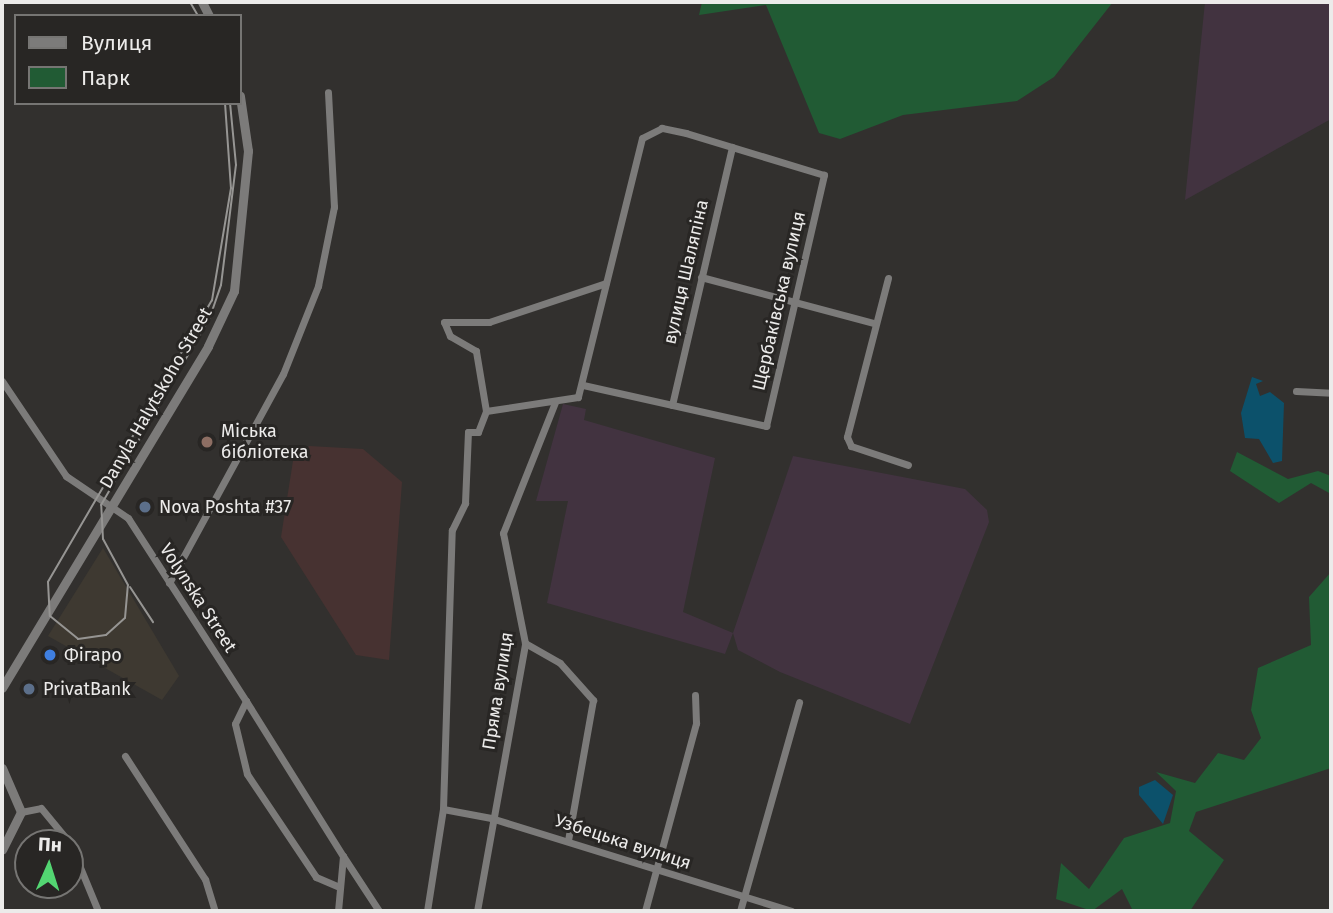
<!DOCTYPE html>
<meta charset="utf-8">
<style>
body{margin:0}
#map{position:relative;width:1333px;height:913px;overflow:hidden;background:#32302e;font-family:"Fira Sans",sans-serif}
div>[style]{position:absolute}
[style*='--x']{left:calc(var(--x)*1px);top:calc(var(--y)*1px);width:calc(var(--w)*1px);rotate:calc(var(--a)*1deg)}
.built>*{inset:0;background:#3e3931}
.industrial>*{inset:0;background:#423340}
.education>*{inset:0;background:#473231}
.green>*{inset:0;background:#215b34}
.water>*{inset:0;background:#0c516b}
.minor>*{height:7px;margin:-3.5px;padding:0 3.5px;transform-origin:3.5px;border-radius:3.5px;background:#7c7b7a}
.tertiary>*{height:9px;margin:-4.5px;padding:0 4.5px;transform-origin:4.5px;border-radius:4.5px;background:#7c7b7a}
.tram>*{height:2px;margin:-1px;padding:0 1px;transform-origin:1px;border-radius:1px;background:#969593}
.dots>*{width:19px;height:19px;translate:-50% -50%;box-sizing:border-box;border:4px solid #282624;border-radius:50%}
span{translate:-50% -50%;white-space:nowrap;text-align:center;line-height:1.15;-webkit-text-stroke:6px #282624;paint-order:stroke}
.street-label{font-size:18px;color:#ecebea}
.poi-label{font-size:18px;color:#ecebea}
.left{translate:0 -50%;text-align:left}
.frame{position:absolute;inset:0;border:4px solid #ecebea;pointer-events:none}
.legend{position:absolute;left:14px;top:14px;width:228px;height:91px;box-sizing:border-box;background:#282624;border:2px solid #767573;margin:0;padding:9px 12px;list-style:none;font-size:21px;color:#ecebea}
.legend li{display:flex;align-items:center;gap:14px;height:35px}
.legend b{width:35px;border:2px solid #767573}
.north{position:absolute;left:14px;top:829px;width:70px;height:70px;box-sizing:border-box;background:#282624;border:2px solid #767573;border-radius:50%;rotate:3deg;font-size:19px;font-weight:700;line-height:28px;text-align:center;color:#ecebea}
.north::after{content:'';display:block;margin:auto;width:24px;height:32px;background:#53d672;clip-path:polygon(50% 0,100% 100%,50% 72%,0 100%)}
</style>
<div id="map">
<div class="built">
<div style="clip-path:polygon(103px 548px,179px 676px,162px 700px,48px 636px)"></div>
</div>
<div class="industrial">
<div style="clip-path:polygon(1205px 2px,1331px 2px,1331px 119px,1185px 200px)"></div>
<div style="clip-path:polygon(563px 404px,586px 409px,584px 420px,715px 458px,683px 612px,733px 633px,793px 456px,965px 489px,987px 510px,989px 522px,910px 724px,780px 672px,738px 650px,733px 633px,725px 654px,547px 603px,568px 501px,536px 501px)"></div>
</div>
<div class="education">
<div style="clip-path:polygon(309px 446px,363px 449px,402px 482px,389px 660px,356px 655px,281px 537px,293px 461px)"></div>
</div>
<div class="green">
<div style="clip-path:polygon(702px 2px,1113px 2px,1054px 77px,1017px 101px,903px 115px,840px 139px,819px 133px,766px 5px,699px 15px)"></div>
<div style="clip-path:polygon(1237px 452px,1288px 479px,1318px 471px,1331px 476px,1331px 494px,1311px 483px,1279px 503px,1230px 471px)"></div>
<div style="clip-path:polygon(1331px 572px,1331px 768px,1196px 812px,1189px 831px,1224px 860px,1190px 911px,1133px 911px,1122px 889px,1092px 911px,1056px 899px,1061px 863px,1089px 889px,1124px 838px,1170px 823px,1176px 791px,1156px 772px,1195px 783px,1218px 753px,1244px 760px,1261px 738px,1251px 710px,1258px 668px,1311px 645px,1309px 597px)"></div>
</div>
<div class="water">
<div style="clip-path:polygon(1252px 377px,1263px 381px,1256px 384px,1260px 396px,1270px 392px,1284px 403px,1282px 461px,1273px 463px,1259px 439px,1245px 438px,1241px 413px)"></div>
<div style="clip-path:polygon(1155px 780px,1173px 795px,1163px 824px,1139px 795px,1139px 787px)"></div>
</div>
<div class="minor">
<div style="--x:701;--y:277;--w:179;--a:14.9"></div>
<div style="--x:888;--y:278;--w:164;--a:104.5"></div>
<div style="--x:847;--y:437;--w:10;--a:66"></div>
<div style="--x:851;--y:446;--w:60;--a:18.4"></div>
<div style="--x:2;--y:381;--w:115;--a:56"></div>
<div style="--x:66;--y:476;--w:75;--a:34.1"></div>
<div style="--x:128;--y:518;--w:218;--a:57.2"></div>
<div style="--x:246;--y:701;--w:183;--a:58"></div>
<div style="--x:343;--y:856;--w:55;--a:95.2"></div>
<div style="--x:583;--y:385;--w:188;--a:12.6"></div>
<div style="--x:766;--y:426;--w:258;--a:-77"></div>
<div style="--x:824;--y:175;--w:144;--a:-163.1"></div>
<div style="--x:686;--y:133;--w:25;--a:-168"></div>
<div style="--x:662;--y:128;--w:22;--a:153"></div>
<div style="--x:642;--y:138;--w:267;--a:103.9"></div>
<div style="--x:578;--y:397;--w:93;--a:171.3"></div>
<div style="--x:486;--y:411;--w:61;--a:-99.5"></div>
<div style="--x:476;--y:351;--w:30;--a:-150"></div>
<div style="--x:450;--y:336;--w:15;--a:-113"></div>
<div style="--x:444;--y:322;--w:45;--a:0"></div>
<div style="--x:489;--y:322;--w:123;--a:-18.4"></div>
<div style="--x:1296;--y:391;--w:35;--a:3"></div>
<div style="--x:672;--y:405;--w:265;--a:-76.9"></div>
<div style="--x:169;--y:583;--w:238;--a:-61.4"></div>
<div style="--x:283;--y:374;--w:95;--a:-68.3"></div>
<div style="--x:318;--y:286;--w:81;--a:-78.6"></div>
<div style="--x:334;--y:207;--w:115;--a:-93"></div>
<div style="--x:525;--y:643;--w:40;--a:29.7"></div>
<div style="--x:560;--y:663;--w:50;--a:48.3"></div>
<div style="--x:593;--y:700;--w:142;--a:100.1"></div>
<div style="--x:246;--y:701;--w:25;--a:116"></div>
<div style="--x:235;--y:724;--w:51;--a:76.5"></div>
<div style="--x:247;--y:774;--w:124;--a:56.2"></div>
<div style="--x:316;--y:877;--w:26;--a:23"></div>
<div style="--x:125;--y:756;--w:147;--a:57"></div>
<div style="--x:205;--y:879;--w:34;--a:73"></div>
<div style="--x:443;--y:809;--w:49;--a:10.6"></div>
<div style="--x:491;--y:818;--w:315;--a:17.2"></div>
<div style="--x:21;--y:812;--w:20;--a:-11"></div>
<div style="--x:41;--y:808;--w:45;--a:50.4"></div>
<div style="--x:70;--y:843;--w:74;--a:67.6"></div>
<div style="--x:343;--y:856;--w:66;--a:56.8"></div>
<div style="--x:427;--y:911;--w:103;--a:-81.1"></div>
<div style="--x:443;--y:809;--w:279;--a:-88.2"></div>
<div style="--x:452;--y:530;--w:30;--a:-64"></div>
<div style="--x:465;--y:503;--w:71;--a:-87.6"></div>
<div style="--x:468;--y:432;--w:10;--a:0"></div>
<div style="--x:478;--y:432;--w:22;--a:-69"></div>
<div style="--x:477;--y:911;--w:272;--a:-79.8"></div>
<div style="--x:525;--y:643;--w:112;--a:-101.3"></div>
<div style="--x:503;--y:533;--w:141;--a:-68.3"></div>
<div style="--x:645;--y:911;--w:195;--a:-74.8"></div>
<div style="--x:696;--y:723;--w:28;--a:-92"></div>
<div style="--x:740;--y:911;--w:217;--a:-74.2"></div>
</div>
<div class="tertiary">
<div style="--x:202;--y:2;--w:16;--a:63"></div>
<div style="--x:2;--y:688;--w:399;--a:-58.9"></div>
<div style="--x:208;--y:346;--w:61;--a:-64.7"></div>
<div style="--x:234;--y:291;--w:141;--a:-84.3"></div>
<div style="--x:248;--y:151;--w:56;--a:-98.3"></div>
<div style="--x:2;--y:768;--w:48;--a:66.6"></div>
<div style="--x:21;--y:812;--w:42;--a:116.6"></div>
</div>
<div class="tram">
<div style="--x:190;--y:2;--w:16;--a:60"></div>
<div style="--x:225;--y:103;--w:85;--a:86"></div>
<div style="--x:231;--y:188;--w:114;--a:99.6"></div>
<div style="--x:212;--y:300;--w:326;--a:120.2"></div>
<div style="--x:48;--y:582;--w:34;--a:87"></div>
<div style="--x:50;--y:616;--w:36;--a:39"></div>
<div style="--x:78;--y:639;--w:28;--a:-8"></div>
<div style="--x:106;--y:635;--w:25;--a:-42"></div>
<div style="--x:125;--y:618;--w:33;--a:-85"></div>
<div style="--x:128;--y:585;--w:52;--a:-118.5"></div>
<div style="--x:103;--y:539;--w:34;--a:-93"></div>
<div style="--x:101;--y:505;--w:217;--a:-59.9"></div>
<div style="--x:210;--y:317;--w:34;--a:-71"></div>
<div style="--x:221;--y:285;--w:121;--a:-82.9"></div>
<div style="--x:236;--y:165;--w:62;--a:-95.5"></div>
<div style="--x:130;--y:587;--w:42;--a:56.7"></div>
</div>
<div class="dots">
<div style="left:207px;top:442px;background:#8d6e63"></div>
<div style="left:145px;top:507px;background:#5c6f8a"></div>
<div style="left:50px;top:655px;background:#3f7fe0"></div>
<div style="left:29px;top:689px;background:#5c6f8a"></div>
</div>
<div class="street-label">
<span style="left:686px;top:272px;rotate:-77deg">вулиця Шаляпіна</span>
<span style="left:779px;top:301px;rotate:-77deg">Щербаківська вулиця</span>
<span style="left:156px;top:398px;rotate:-60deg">Danyla Halytskoho Street</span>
<span style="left:198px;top:598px;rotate:57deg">Volynska Street</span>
<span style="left:498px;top:691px;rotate:-81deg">Пряма вулиця</span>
<span style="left:623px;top:842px;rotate:18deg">Узбецька вулиця</span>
</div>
<div class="poi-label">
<span class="left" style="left:221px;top:442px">Міська<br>бібліотека</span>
<span class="left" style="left:159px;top:507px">Nova Poshta #37</span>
<span class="left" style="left:64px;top:655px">Фігаро</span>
<span class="left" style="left:43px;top:689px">PrivatBank</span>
</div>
<div class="frame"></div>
<ul class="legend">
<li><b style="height:9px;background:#7c7b7a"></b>Вулиця</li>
<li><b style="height:19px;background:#215b34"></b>Парк</li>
</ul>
<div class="north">Пн</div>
</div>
